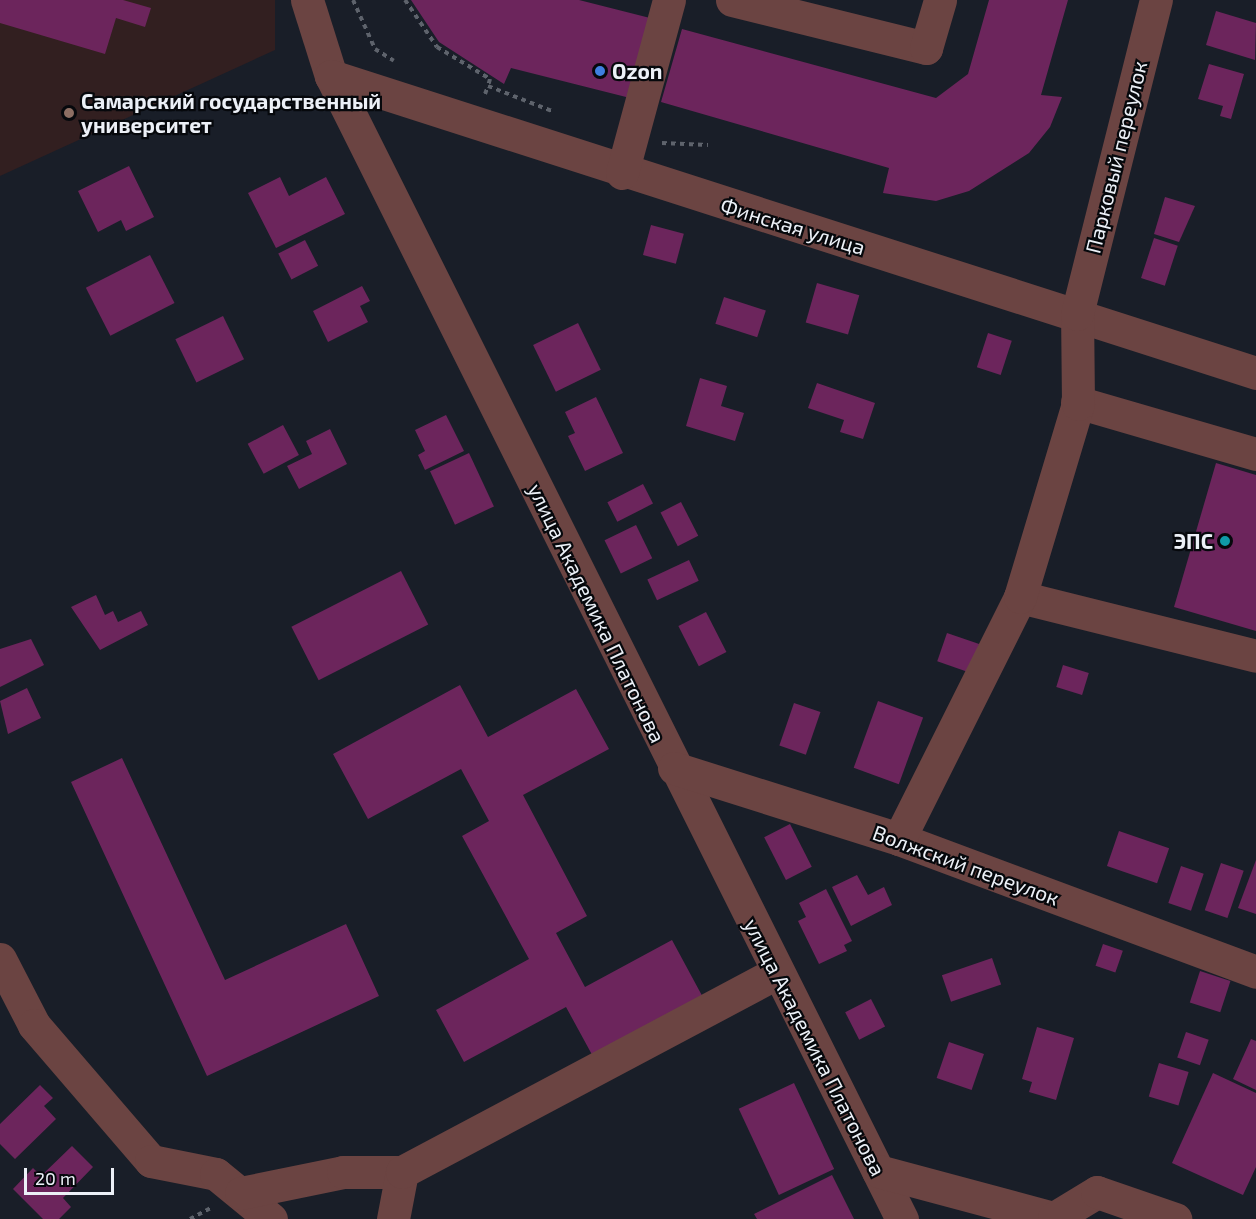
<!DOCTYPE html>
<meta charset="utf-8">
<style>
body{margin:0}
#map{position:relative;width:1256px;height:1219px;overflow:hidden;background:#191e28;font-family:"Exo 2",sans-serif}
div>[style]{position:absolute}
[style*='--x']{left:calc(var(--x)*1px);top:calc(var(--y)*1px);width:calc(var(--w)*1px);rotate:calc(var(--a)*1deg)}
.education>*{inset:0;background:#321f20}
.building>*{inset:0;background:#6c255c;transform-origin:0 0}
.path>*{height:4px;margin-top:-2px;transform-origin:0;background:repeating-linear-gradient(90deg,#5e636c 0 4.5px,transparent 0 9px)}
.minor>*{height:33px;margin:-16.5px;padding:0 16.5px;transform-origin:16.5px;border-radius:16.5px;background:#6b4442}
.dots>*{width:16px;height:16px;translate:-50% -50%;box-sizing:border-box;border:3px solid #06080c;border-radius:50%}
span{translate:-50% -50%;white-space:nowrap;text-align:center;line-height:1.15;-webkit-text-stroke:4.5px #06080c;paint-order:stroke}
.poi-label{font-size:21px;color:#ecf0f7;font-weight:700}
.left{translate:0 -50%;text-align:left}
.right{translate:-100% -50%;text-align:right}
.street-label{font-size:21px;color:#ecf0f7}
.scale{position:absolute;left:24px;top:1168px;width:90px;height:27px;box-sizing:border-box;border:3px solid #ecf0f7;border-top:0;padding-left:8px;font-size:18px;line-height:21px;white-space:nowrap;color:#ecf0f7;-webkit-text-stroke:4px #06080c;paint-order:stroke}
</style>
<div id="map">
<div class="education">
<div style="clip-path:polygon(0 0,275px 0,275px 50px,0 176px)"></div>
</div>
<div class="building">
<div style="clip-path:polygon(0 0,123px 0,151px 8px,145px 27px,116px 18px,105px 54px,0 23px)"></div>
<div style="clip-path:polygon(411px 0,579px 0,654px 19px,634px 99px,511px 68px,504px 84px,439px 42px)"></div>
<div style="clip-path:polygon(989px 0,1068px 0,1041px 95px,1062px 97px,1050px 127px,1029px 153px,969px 191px,936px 201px,883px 193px,889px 168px,661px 102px,682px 29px,936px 98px,968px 74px)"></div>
<div style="clip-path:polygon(1216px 11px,1256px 23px,1255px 60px,1206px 45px)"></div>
<div style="clip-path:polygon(1209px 64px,1244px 74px,1231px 119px,1220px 116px,1223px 106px,1198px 99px)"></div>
<div style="clip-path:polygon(129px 166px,154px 217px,126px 231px,121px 220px,98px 232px,78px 191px)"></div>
<div style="clip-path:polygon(280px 177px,289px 196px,326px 177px,345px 214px,276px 248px,248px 193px)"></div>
<div style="clip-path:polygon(1165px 197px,1195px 206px,1179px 242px,1154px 234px)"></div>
<div style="left:651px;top:225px;width:34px;height:31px;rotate:15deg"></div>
<div style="left:1154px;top:238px;width:25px;height:42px;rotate:18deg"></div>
<div style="left:305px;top:240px;width:29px;height:30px;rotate:63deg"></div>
<div style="left:150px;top:255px;width:54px;height:72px;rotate:63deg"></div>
<div style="left:817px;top:283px;width:44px;height:41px;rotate:16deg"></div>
<div style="clip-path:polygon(362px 286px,370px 301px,360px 306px,368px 322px,328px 342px,313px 311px)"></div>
<div style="left:724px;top:297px;width:44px;height:28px;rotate:18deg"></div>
<div style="left:223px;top:316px;width:48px;height:53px;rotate:64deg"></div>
<div style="left:578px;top:323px;width:52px;height:50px;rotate:64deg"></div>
<div style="left:988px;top:333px;width:25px;height:36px;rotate:18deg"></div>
<div style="clip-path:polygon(700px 378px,727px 386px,721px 406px,744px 413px,735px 441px,686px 426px)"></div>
<div style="clip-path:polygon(817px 383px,875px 403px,863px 439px,840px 432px,844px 420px,808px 408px)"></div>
<div style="clip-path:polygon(596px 397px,623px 453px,585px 471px,568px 436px,575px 433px,565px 412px)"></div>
<div style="clip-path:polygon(446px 415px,464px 451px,425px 470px,418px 455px,425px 451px,415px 430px)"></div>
<div style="left:283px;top:425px;width:34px;height:40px;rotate:62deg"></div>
<div style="clip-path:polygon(330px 429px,347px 464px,299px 489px,287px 466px,312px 454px,306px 441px)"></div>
<div style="left:469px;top:453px;width:59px;height:43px;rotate:65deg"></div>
<div style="clip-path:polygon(1216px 463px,1256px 475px,1256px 631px,1174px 607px)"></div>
<div style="left:643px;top:484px;width:22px;height:40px;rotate:63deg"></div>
<div style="left:681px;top:502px;width:38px;height:23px;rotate:63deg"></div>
<div style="left:636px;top:525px;width:37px;height:35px;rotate:64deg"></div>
<div style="left:689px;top:560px;width:23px;height:46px;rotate:65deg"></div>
<div style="left:401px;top:571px;width:60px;height:123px;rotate:63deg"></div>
<div style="clip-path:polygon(96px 595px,105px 615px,113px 611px,118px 622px,141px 611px,148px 625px,100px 650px,71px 607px)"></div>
<div style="left:706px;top:612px;width:45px;height:31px;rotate:63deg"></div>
<div style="left:947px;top:633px;width:34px;height:30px;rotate:19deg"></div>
<div style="clip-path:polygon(31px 639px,44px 665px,0 687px,0 649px)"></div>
<div style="left:1063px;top:665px;width:27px;height:23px;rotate:17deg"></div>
<div style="clip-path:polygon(460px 685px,488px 737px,576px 689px,609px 749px,523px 795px,587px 916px,556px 933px,585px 987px,672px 940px,706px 1003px,596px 1062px,566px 1007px,464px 1062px,436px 1010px,529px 959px,462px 836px,489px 821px,461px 769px,368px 819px,333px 754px)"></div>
<div style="clip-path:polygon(27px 688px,41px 718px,8px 734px,0 701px)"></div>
<div style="left:878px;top:701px;width:48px;height:71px;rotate:20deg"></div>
<div style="left:794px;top:703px;width:28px;height:45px;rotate:19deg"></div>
<div style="clip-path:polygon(122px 758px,225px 980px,346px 924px,379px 996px,207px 1076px,71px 782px)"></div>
<div style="left:790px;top:824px;width:48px;height:29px;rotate:63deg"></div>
<div style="left:1119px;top:831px;width:53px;height:37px;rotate:19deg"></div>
<div style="clip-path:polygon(1256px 860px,1256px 914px,1238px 908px)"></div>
<div style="left:1221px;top:863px;width:24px;height:50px;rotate:19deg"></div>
<div style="left:1181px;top:866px;width:24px;height:39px;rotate:19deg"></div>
<div style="clip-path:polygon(857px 875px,868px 895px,884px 887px,892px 905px,851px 926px,832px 887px)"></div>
<div style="clip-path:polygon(826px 889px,852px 941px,844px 945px,847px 951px,819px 964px,798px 921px,806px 917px,799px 903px)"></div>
<div style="left:1103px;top:944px;width:21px;height:23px;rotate:19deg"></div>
<div style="left:992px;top:958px;width:28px;height:53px;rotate:71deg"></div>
<div style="left:1200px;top:971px;width:32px;height:33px;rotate:18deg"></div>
<div style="left:871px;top:999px;width:31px;height:29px;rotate:63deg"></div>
<div style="clip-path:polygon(1037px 1027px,1074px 1038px,1056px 1100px,1029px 1092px,1032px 1082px,1022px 1079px)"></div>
<div style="left:1186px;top:1032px;width:24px;height:27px;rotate:19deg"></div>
<div style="clip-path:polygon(1251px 1039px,1256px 1041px,1256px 1090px,1233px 1079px)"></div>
<div style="left:949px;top:1042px;width:37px;height:38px;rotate:19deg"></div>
<div style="left:1159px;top:1063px;width:31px;height:35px;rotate:17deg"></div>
<div style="clip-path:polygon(1213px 1073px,1256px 1093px,1256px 1167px,1243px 1195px,1172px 1163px)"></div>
<div style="left:794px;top:1083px;width:95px;height:61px;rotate:65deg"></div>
<div style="clip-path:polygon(40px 1085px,53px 1098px,44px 1106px,56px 1119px,15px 1159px,0 1144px,0 1124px)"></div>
<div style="clip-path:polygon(72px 1146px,93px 1167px,63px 1198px,71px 1207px,59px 1219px,43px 1219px,13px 1189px,33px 1168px,41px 1176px)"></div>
<div style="clip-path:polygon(832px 1175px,854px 1219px,757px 1219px,754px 1214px)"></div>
</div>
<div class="path">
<div style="--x:353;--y:0;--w:54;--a:65.8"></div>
<div style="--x:375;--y:49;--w:22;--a:32"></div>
<div style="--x:405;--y:0;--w:57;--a:55.8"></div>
<div style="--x:437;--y:47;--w:62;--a:31.1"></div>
<div style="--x:490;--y:79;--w:7;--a:106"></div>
<div style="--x:485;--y:94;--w:9;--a:-69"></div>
<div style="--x:488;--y:86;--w:69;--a:21.3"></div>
<div style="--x:662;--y:143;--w:46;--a:2.5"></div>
<div style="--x:190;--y:1219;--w:24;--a:-28"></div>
</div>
<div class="minor">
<div style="--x:307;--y:0;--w:80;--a:72.5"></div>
<div style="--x:331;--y:76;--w:1278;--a:63.46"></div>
<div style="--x:732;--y:0;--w:200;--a:13.9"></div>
<div style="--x:926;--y:48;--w:50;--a:-73.7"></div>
<div style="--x:331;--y:76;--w:972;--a:17.8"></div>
<div style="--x:622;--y:173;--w:179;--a:-74.8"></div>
<div style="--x:1077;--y:402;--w:186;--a:16.2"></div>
<div style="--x:1020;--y:597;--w:243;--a:14"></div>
<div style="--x:674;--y:768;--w:236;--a:17.5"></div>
<div style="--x:899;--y:839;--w:381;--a:20.4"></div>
<div style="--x:899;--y:839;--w:271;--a:-63.4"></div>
<div style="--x:1020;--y:597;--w:202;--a:-73.3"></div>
<div style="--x:1078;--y:404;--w:90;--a:-90.6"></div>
<div style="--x:1077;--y:314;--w:324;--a:-75.9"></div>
<div style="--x:0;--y:959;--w:74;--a:62.7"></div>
<div style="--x:34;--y:1025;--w:179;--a:49.3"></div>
<div style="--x:151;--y:1161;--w:66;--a:11.3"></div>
<div style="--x:216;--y:1174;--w:71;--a:39.3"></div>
<div style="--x:878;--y:1171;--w:182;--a:15"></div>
<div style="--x:1054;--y:1218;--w:50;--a:-31.2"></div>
<div style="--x:1097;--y:1192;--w:83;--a:19.1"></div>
<div style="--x:241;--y:1193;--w:104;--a:-11.6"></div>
<div style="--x:343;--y:1172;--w:59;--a:0"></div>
<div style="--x:393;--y:1219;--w:48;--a:-79.2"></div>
<div style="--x:402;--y:1172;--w:425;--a:-28"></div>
</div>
<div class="dots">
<div style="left:600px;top:71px;background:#3f7fe0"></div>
<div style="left:69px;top:113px;background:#8d6e63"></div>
<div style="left:1225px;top:541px;background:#0f9aa8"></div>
</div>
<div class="poi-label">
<span class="left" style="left:612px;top:71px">Ozon</span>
<span class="left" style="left:81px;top:113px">Самарский государственный<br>университет</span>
<span class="right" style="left:1213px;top:541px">ЭПС</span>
</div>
<div class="street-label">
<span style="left:1116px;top:157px;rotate:-76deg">Парковый переулок</span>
<span style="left:793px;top:226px;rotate:17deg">Финская улица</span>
<span style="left:597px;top:613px;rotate:64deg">улица Академика Платонова</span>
<span style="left:966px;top:865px;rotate:20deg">Волжский переулок</span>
<span style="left:815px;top:1047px;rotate:63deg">улица Академика Платонова</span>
</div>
<div class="scale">20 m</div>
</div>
